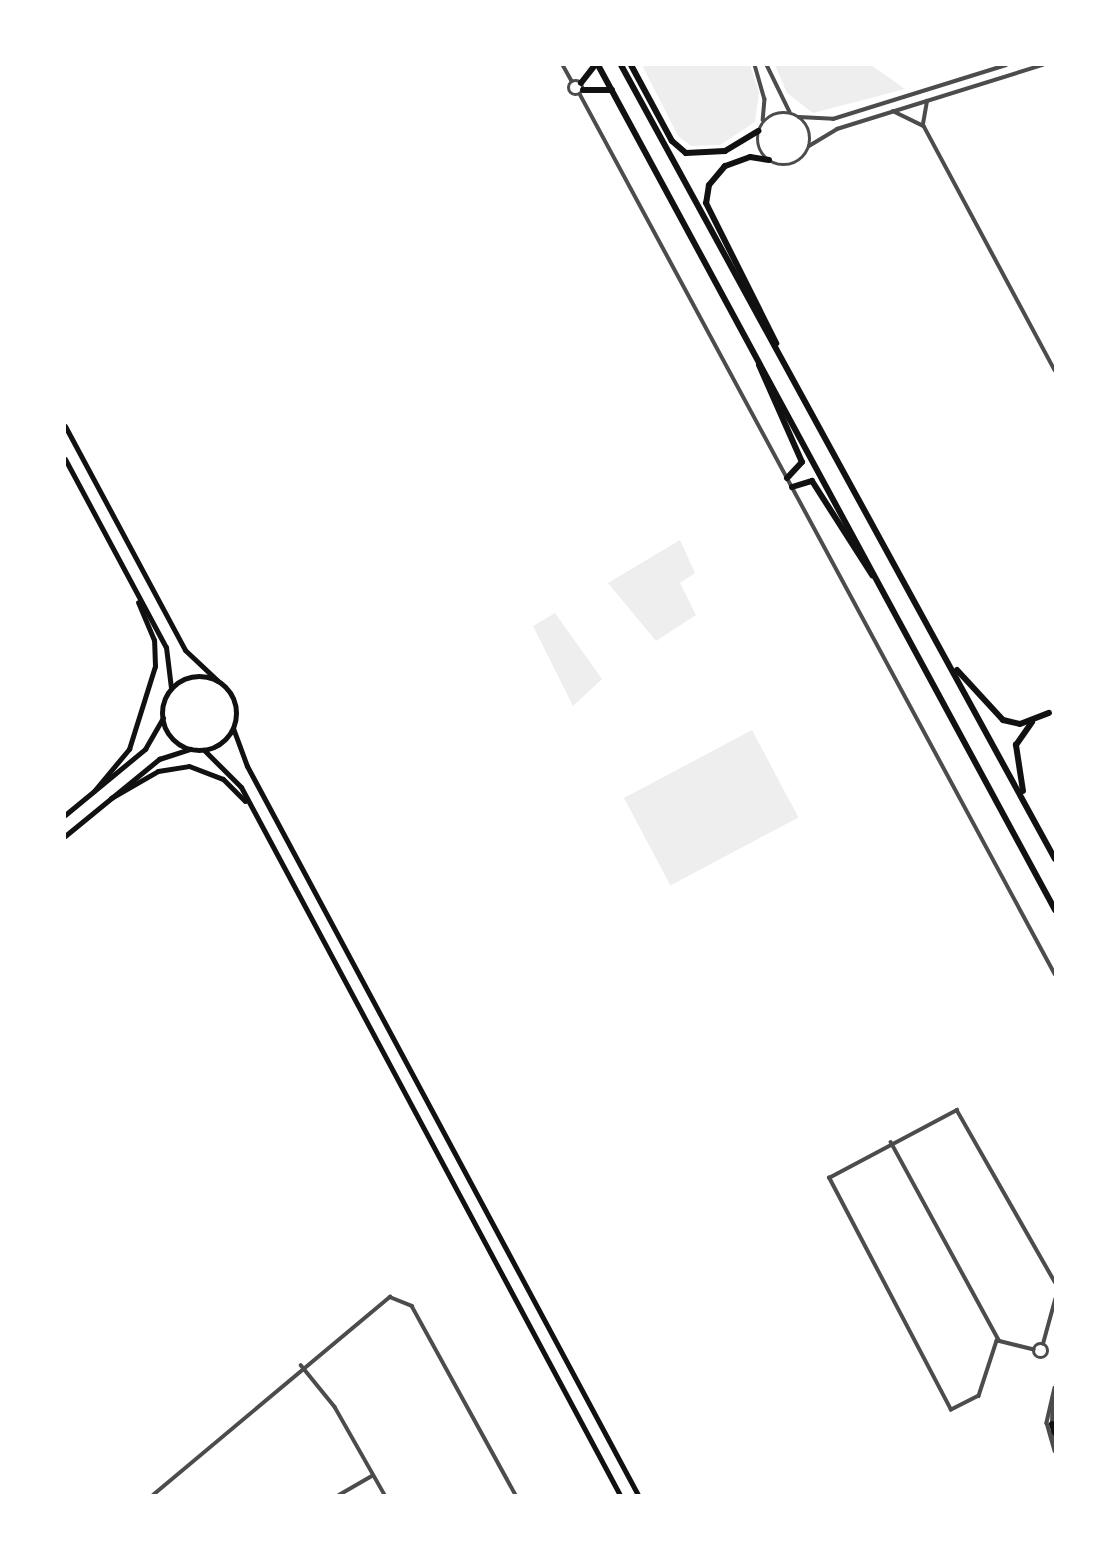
<!DOCTYPE html>
<style>
body{margin:0}
#map{position:relative;width:1120px;height:1560px;overflow:hidden;background:#fff;font-family:Barlow,sans-serif}
div>[style]{position:absolute}
[style*='--x']{left:calc(var(--x)*1px);top:calc(var(--y)*1px);width:calc(var(--w)*1px);rotate:calc(var(--a)*1deg)}
.green>*{inset:0;background:#eee;transform-origin:0 0}
.minor>*{height:3.5px;margin:-1.75px;padding:0 1.75px;transform-origin:1.75px;border-radius:1.75px;background:#4c4c4c}
.minor>.ring{margin:-1.75px;padding:0;box-sizing:content-box;background:none;border:3.5px solid #4c4c4c;border-radius:50%}
.tertiary>*{height:3.5px;margin:-1.75px;padding:0 1.75px;transform-origin:1.75px;border-radius:1.75px;background:#4c4c4c}
.tertiary>.ring{margin:-1.75px;padding:0;box-sizing:content-box;background:none;border:3.5px solid #4c4c4c;border-radius:50%}
.primary>*{height:5px;margin:-2.5px;padding:0 2.5px;transform-origin:2.5px;border-radius:2.5px;background:#111}
.primary>.ring{margin:-2.5px;padding:0;box-sizing:content-box;background:none;border:5px solid #111;border-radius:50%}
.motorway>*{height:6px;margin:-3px;padding:0 3px;transform-origin:3px;border-radius:3px;background:#111}
span{translate:-50% -50%;white-space:nowrap;text-align:center;line-height:1.15;-webkit-text-stroke:6px #fff;paint-order:stroke}
.frame{position:absolute;inset:0;border:66px solid #fff;pointer-events:none}
</style>
<div id="map">
<div class="green">
<div style="clip-path:polygon(642px 65px,750px 65px,759px 92px,755px 122px,720px 145px,691px 146px,678px 136px)"></div>
<div style="clip-path:polygon(775px 65px,871px 65px,905px 89px,813px 113px,787px 93px)"></div>
<div style="clip-path:polygon(680px 540px,695px 573px,680px 583px,696px 615px,656px 641px,608px 583px)"></div>
<div style="clip-path:polygon(555px 613px,602px 679px,573px 706px,533px 626px)"></div>
<div style="left:752px;top:730px;width:99px;height:145px;rotate:62deg"></div>
</div>
<div class="minor">
<div style="--x:891;--y:1142;--w:226;--a:61.4"></div>
<div class="ring" style="left:1034px;top:1344px;width:10.5px;height:10.5px"></div>
<div style="--x:1043;--y:1344;--w:46;--a:-74.7"></div>
<div style="--x:1034;--y:1350;--w:38;--a:-166"></div>
<div style="--x:997;--y:1341;--w:58;--a:108.1"></div>
<div style="--x:979;--y:1396;--w:31;--a:153"></div>
<div style="--x:951;--y:1410;--w:262;--a:-117.7"></div>
<div style="--x:829;--y:1178;--w:145;--a:-28"></div>
<div style="--x:957;--y:1110;--w:198;--a:60.3"></div>
<div style="--x:301;--y:1365;--w:54;--a:51"></div>
<div style="--x:335;--y:1407;--w:101;--a:60.4"></div>
<div style="--x:153;--y:1495;--w:309;--a:-39.9"></div>
<div style="--x:390;--y:1297;--w:24;--a:22"></div>
<div style="--x:412;--y:1306;--w:216;--a:61.2"></div>
<div style="--x:339;--y:1495;--w:39;--a:-30"></div>
</div>
<div class="tertiary">
<div style="--x:563;--y:65;--w:18;--a:61"></div>
<div style="--x:755;--y:65;--w:35;--a:74"></div>
<div style="--x:765;--y:99;--w:21;--a:95"></div>
<div style="--x:767;--y:65;--w:52;--a:63.9"></div>
<div class="ring" style="left:569px;top:81px;width:10.5px;height:10.5px"></div>
<div style="--x:580;--y:94;--w:1000;--a:61.64"></div>
<div style="--x:893;--y:111;--w:34;--a:26"></div>
<div style="--x:924;--y:126;--w:277;--a:61.8"></div>
<div class="ring" style="left:758px;top:113px;width:48.5px;height:48.5px"></div>
<div style="--x:799;--y:117;--w:34;--a:3"></div>
<div style="--x:833;--y:119;--w:181;--a:-17.3"></div>
<div style="--x:923;--y:124;--w:23;--a:-80"></div>
<div style="--x:809;--y:146;--w:33;--a:-31"></div>
<div style="--x:837;--y:129;--w:215;--a:-17.3"></div>
<div style="--x:1055;--y:1388;--w:36;--a:103"></div>
<div style="--x:1047;--y:1423;--w:29;--a:74"></div>
<div style="--x:1052;--y:1423;--w:27;--a:-88"></div>
<div style="--x:1053;--y:1431;--w:12;--a:81"></div>
</div>
<div class="primary">
<div style="--x:65;--y:426;--w:254;--a:61.8"></div>
<div style="--x:185;--y:650;--w:45;--a:43.2"></div>
<div style="--x:65;--y:459;--w:213;--a:61.8"></div>
<div style="--x:166;--y:647;--w:41;--a:83"></div>
<div class="ring" style="left:162px;top:676px;width:69px;height:69px"></div>
<div style="--x:233;--y:728;--w:40;--a:69.8"></div>
<div style="--x:247;--y:766;--w:827;--a:61.79"></div>
<div style="--x:204;--y:750;--w:52;--a:45"></div>
<div style="--x:241;--y:787;--w:803;--a:61.84"></div>
<div style="--x:94;--y:791;--w:55;--a:-50.2"></div>
<div style="--x:129;--y:749;--w:87;--a:-72.6"></div>
<div style="--x:155;--y:666;--w:26;--a:-92"></div>
<div style="--x:154;--y:640;--w:41;--a:-112.8"></div>
<div style="--x:111;--y:798;--w:54;--a:-29.9"></div>
<div style="--x:158;--y:771;--w:31;--a:-9"></div>
<div style="--x:189;--y:766;--w:36;--a:21"></div>
<div style="--x:223;--y:779;--w:31;--a:45"></div>
<div style="--x:65;--y:815;--w:104;--a:-39.5"></div>
<div style="--x:145;--y:749;--w:36;--a:-60"></div>
<div style="--x:65;--y:836;--w:122;--a:-39.3"></div>
<div style="--x:159;--y:759;--w:33;--a:-18"></div>
</div>
<div class="motorway">
<div style="--x:598;--y:65;--w:961;--a:61.59"></div>
<div style="--x:621;--y:65;--w:905;--a:61.34"></div>
<div style="--x:631;--y:65;--w:86;--a:61.7"></div>
<div style="--x:672;--y:141;--w:18;--a:41"></div>
<div style="--x:686;--y:153;--w:39;--a:-3"></div>
<div style="--x:725;--y:151;--w:39;--a:-31"></div>
<div style="--x:581;--y:83;--w:23;--a:-52"></div>
<div style="--x:583;--y:90;--w:29;--a:0"></div>
<div style="--x:769;--y:160;--w:19;--a:-171"></div>
<div style="--x:750;--y:157;--w:27;--a:160"></div>
<div style="--x:725;--y:166;--w:25;--a:130"></div>
<div style="--x:709;--y:185;--w:18;--a:99"></div>
<div style="--x:706;--y:203;--w:157;--a:63.4"></div>
<div style="--x:759;--y:365;--w:106;--a:66.1"></div>
<div style="--x:802;--y:462;--w:22;--a:133"></div>
<div style="--x:792;--y:487;--w:21;--a:-17"></div>
<div style="--x:812;--y:481;--w:112;--a:57.4"></div>
<div style="--x:957;--y:670;--w:68;--a:47.4"></div>
<div style="--x:1003;--y:720;--w:17;--a:13"></div>
<div style="--x:1020;--y:724;--w:31;--a:-21"></div>
<div style="--x:1023;--y:791;--w:47;--a:-98.7"></div>
<div style="--x:1016;--y:745;--w:28;--a:-55"></div>
<div style="--x:1052;--y:1424;--w:9;--a:72"></div>
</div>
<div class="frame"></div>
</div>
